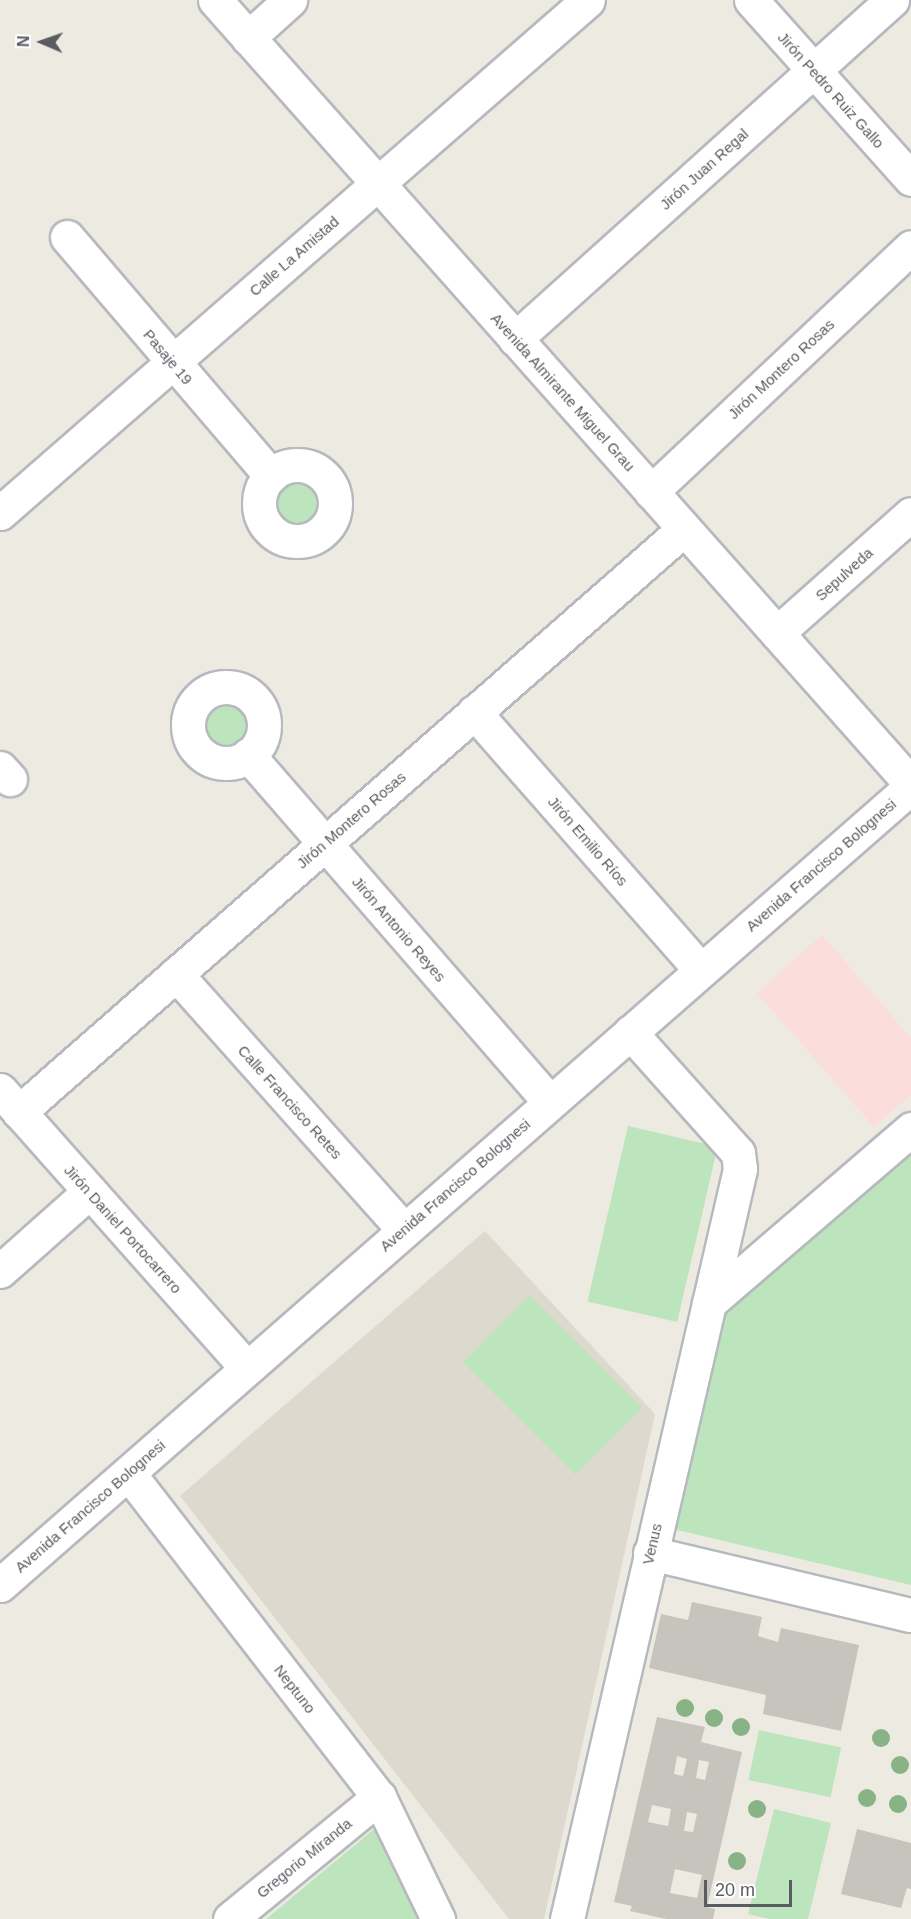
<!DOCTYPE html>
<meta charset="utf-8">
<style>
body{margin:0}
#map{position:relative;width:911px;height:1919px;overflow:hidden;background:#edeae1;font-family:Arial,sans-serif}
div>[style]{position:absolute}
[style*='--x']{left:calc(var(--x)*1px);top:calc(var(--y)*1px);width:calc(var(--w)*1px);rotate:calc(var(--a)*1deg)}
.education>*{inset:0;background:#ddd9cf}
.medical>*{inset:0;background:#fbdedb}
.green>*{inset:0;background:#bce5bd;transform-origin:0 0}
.round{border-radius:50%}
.building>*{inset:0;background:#c7c4be}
.roads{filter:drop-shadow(2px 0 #b6b9be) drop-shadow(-2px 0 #b6b9be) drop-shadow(0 2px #b6b9be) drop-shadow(0 -2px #b6b9be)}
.minor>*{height:33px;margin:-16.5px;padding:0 16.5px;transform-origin:16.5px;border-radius:16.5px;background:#fff}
.minor>.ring{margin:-16.5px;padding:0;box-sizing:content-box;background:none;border:33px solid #fff;border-radius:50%}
.trees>*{width:18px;height:18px;margin:-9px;border-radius:50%;background:#87b385}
span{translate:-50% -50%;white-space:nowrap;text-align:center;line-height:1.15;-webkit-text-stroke:6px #fff;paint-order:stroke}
.street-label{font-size:15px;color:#595d62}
.north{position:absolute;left:12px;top:12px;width:60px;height:60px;-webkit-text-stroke:4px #fff;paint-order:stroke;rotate:272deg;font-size:16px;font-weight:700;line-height:24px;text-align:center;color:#595d62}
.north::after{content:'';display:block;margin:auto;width:21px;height:27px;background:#595d62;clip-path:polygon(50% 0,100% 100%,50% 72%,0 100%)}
.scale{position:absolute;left:704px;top:1880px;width:88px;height:27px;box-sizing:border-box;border:3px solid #595d62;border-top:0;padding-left:8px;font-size:18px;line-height:21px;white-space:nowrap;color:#595d62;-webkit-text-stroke:4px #fff;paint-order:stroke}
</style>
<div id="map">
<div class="education">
<div style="clip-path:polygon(485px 1231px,655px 1414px,544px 1919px,509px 1919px,180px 1496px)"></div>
</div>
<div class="medical">
<div style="clip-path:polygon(822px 935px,911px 1038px,911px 1095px,874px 1127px,757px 993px)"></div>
</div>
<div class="green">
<div class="round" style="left:273px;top:479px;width:48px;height:48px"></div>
<div class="round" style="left:198px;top:697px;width:56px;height:56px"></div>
<div style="left:628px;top:1126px;width:92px;height:180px;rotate:13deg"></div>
<div style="clip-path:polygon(911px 1145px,911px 1585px,673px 1529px,727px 1305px)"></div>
<div style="left:530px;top:1295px;width:159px;height:95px;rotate:45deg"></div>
<div style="left:759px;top:1730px;width:84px;height:51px;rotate:12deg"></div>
<div style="clip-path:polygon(774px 1809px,831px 1823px,808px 1919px,770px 1919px,748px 1914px)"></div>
<div style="clip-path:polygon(379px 1825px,424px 1919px,266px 1919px)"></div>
</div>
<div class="building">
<div style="clip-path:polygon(692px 1602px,762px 1617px,758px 1636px,778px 1642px,781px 1628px,859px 1645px,841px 1731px,763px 1714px,766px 1695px,649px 1668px,661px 1614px,688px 1620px)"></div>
<div style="clip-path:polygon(evenodd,657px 1717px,705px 1727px,701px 1742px,742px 1752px,707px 1907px,715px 1909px,713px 1919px,666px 1919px,630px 1911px,632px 1906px,614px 1902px,657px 1717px,677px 1756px,687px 1759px,683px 1776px,674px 1774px,677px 1756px,657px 1717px,699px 1760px,709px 1762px,705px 1780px,696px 1778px,699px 1760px,657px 1717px,652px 1805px,671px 1809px,668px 1826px,648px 1822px,652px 1805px,657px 1717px,687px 1812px,697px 1814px,693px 1832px,684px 1831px,687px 1812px,657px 1717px,675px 1869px,702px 1875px,697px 1898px,670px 1893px,675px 1869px)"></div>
<div style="clip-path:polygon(857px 1829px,911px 1843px,911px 1889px,907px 1888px,901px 1908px,841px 1894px)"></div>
</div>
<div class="roads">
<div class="minor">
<div style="--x:215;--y:0;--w:1048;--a:48.4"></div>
<div style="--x:751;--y:0;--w:240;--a:48.2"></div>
<div style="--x:248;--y:38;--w:57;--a:-42.1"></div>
<div style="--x:67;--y:237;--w:314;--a:49.5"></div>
<div style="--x:515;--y:339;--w:507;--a:-41.96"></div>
<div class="ring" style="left:259px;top:465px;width:43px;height:43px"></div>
<div style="--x:651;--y:492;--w:357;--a:-43.3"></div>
<div style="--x:0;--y:513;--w:780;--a:-41.1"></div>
<div style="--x:777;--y:633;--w:179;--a:-41.6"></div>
<div class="ring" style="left:188px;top:687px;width:43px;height:43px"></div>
<div style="--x:474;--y:712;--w:344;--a:48.7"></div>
<div style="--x:248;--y:755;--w:460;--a:49"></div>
<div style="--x:0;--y:768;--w:15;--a:48"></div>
<div style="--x:176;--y:974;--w:343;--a:48.3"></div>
<div style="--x:0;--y:1090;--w:372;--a:48.4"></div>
<div style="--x:19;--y:1112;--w:884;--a:-41.24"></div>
<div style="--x:0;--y:1271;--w:120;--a:-41.6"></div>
<div style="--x:709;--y:1303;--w:267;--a:-40.7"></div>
<div style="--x:129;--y:1474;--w:408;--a:52.3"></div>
<div style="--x:379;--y:1797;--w:136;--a:64.2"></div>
<div style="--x:650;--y:1553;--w:268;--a:13.4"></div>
<div style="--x:0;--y:1585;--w:1211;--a:-41.22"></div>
<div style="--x:230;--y:1919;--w:193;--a:-39.3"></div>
<div style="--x:567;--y:1919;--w:770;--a:-77.01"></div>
<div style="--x:740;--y:1169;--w:16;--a:-97"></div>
<div style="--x:738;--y:1153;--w:162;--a:-131.8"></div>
</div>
</div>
<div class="trees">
<div style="left:685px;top:1708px"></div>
<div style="left:714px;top:1718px"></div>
<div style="left:741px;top:1727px"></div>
<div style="left:881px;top:1738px"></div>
<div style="left:900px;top:1765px"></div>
<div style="left:867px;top:1798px"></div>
<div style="left:898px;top:1804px"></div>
<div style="left:757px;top:1809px"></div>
<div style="left:737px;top:1861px"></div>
</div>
<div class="street-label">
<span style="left:831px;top:90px;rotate:48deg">Jirón Pedro Ruiz Gallo</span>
<span style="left:704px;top:169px;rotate:-42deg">Jirón Juan Regal</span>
<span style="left:294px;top:256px;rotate:-41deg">Calle La Amistad</span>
<span style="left:168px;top:357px;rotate:50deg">Pasaje 19</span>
<span style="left:781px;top:369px;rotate:-43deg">Jirón Montero Rosas</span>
<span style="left:563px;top:392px;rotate:48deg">Avenida Almirante Miguel Grau</span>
<span style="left:844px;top:574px;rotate:-42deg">Sepulveda</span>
<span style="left:351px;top:820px;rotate:-41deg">Jirón Montero Rosas</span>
<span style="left:588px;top:841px;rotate:49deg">Jirón Emilio Ríos</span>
<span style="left:821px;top:865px;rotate:-41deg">Avenida Francisco Bolognesi</span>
<span style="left:399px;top:929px;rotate:49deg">Jirón Antonio Reyes</span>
<span style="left:290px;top:1102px;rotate:48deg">Calle Francisco Retes</span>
<span style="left:455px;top:1185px;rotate:-41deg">Avenida Francisco Bolognesi</span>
<span style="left:123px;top:1229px;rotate:48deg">Jirón Daniel Portocarrero</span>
<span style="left:90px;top:1506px;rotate:-41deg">Avenida Francisco Bolognesi</span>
<span style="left:652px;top:1544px;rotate:-77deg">Venus</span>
<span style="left:295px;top:1689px;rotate:52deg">Neptuno</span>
<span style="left:304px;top:1858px;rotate:-39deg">Gregorio Miranda</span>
</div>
<div class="north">N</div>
<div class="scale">20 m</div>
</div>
